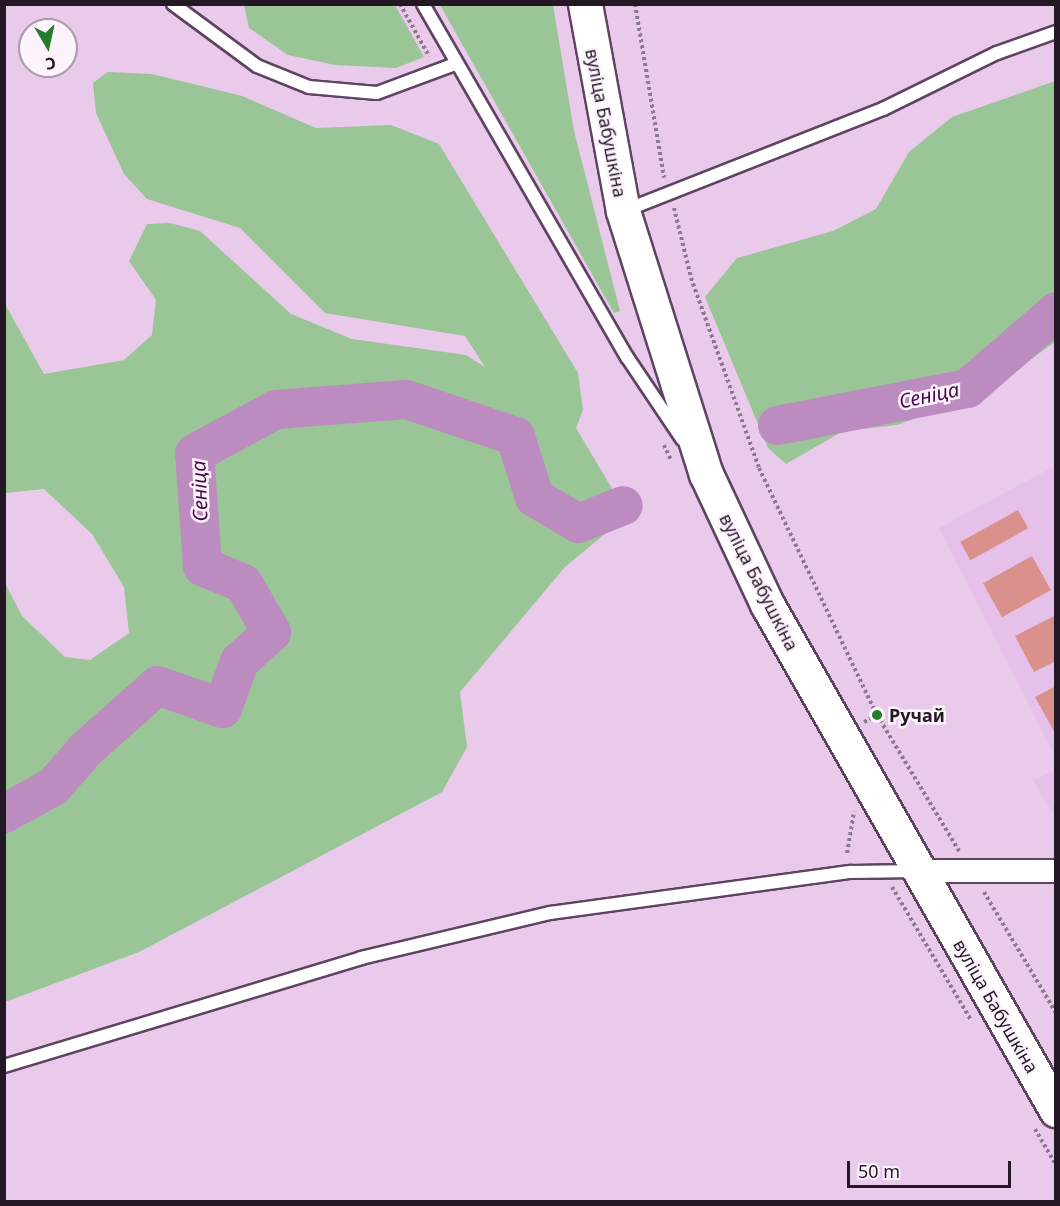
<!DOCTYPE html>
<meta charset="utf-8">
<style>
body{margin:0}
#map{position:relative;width:1060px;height:1206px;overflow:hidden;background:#e9caeb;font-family:"Noto Sans",sans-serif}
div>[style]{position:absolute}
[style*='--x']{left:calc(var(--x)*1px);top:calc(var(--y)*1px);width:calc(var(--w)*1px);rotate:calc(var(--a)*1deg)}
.built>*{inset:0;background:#e5c0e8}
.green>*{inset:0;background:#99c597}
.river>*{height:39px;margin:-19.5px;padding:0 19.5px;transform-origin:19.5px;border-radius:19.5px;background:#bc8cc0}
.building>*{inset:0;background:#da908b;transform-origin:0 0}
.path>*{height:4px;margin-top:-2px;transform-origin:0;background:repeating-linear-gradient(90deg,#8e7890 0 3px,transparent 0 6px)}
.roads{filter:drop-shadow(2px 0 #5e4460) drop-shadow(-2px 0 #5e4460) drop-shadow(0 2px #5e4460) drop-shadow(0 -2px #5e4460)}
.lane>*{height:12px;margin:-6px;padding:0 6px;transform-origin:6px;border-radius:6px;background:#fff}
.street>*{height:22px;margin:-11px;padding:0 11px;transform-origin:11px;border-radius:11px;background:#fff}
.secondary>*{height:33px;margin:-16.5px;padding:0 16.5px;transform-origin:16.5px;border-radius:16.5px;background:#fff}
.dots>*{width:16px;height:16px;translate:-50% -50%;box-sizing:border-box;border:3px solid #fdf3fd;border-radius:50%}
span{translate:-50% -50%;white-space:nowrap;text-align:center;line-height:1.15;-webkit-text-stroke:5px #fdf3fd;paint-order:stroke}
.street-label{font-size:18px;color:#231824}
.poi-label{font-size:18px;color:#231824;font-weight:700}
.left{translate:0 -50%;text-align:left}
.water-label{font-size:20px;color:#45094b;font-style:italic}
.frame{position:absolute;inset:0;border:6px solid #231824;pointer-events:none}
.north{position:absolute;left:18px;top:18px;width:60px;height:60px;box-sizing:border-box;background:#fdf3fd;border:2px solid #a69ba6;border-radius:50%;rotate:171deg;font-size:16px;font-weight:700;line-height:24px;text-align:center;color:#231824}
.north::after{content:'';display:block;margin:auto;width:21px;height:27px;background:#257d2b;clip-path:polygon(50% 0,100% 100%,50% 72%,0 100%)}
.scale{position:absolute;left:847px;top:1161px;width:164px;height:27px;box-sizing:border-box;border:3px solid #231824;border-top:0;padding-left:8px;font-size:18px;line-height:21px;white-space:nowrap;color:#231824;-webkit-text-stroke:4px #fdf3fd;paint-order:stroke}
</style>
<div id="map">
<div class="built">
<div style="clip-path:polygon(1055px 466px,1055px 756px,939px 528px)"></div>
<div style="clip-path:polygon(1055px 770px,1056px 816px,1055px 816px,1033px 781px)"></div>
</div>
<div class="green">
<div style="clip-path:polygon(244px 5px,395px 5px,424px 57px,396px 68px,335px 65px,288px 55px,249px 28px)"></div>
<div style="clip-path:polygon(440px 5px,553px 5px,574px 131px,620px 311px,614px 313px)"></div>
<div style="clip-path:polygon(108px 72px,152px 74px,242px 96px,316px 128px,391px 125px,439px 144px,578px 373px,583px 410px,576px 428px,614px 492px,606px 533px,565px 567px,460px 692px,467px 747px,442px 792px,139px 952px,5px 1002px,5px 583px,22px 616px,65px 657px,90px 660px,129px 633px,124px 587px,92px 534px,44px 489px,5px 493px,5px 304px,44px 374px,124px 360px,152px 335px,156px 300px,129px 261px,147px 224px,170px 223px,200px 231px,291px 314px,352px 339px,466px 355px,485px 367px,465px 336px,325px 313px,240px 228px,147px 199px,124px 174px,96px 113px,93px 83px)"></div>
<div style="clip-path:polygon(1055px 81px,1055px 342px,983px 394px,897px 425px,843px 431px,786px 464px,768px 448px,705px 297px,737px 258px,833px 231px,876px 209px,909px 152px,952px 117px)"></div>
</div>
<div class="river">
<div style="--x:777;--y:425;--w:194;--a:-11"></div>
<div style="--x:967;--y:388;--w:118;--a:-40.9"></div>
<div style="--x:4;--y:813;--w:56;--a:-28.9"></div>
<div style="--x:53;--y:786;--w:49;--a:-49.1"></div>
<div style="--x:85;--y:749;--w:96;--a:-41.6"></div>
<div style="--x:157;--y:685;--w:69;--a:19.5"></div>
<div style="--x:222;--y:708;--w:50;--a:-70.1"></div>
<div style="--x:239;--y:661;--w:43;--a:-42.2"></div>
<div style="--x:271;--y:632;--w:56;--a:-119.7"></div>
<div style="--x:243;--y:583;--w:44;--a:-157.5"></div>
<div style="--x:202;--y:566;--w:113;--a:-94"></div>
<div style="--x:194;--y:453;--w:92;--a:-28.5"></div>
<div style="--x:275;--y:409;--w:131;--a:-4.4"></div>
<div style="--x:406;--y:399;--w:115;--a:18.7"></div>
<div style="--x:515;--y:436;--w:64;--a:72.7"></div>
<div style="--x:534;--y:497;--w:51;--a:30.6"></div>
<div style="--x:578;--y:523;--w:48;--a:-21.8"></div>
</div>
<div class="building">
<div style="left:1018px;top:510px;width:21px;height:66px;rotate:61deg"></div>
<div style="left:1032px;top:556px;width:39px;height:56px;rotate:61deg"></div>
<div style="clip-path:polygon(1056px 615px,1056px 661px,1034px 672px,1015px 636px)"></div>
<div style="clip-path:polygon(1056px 686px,1056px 735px,1035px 697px)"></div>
</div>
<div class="path">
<div style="--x:400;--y:4;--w:60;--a:60.9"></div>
<div style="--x:635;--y:4;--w:176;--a:80.5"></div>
<div style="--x:674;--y:208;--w:72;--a:76.3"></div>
<div style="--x:691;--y:278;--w:202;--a:70.3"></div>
<div style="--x:759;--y:468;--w:274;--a:64.5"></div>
<div style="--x:877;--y:715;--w:159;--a:58.9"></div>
<div style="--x:664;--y:445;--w:17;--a:65"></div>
<div style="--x:864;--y:722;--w:15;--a:-28"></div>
<div style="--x:847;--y:853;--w:42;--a:-80.3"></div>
<div style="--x:892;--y:887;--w:155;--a:59.3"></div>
<div style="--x:984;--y:892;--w:141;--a:59.2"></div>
<div style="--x:1035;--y:1129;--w:42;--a:59.7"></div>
</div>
<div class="roads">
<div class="lane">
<div style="--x:173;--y:4;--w:104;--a:36.4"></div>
<div style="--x:257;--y:66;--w:56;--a:22"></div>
<div style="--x:309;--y:87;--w:68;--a:5"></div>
<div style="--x:377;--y:93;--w:83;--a:-20.4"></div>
<div style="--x:423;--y:4;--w:408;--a:60"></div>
<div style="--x:627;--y:357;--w:99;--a:56.1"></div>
<div style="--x:624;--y:211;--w:278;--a:-21.5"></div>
<div style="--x:883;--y:109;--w:127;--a:-26.2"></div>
<div style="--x:997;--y:53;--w:63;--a:-19.6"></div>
<div style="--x:4;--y:1066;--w:373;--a:-16.8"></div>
<div style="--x:361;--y:958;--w:194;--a:-13.4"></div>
<div style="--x:550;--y:913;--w:304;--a:-7.8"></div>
<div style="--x:851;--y:872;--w:66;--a:-0.9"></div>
</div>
<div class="street">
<div style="--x:918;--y:871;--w:138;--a:0"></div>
</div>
<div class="secondary">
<div style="--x:585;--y:4;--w:210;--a:79.6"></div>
<div style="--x:623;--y:211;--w:276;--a:72.5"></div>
<div style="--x:706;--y:474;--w:144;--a:64.9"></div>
<div style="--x:767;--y:604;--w:583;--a:60.27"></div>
</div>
</div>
<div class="dots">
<div style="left:877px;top:715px;background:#257d2b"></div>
</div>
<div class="street-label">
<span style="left:606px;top:123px;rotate:79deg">вуліца Бабушкіна</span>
<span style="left:759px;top:582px;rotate:63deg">вуліца Бабушкіна</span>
<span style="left:996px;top:1006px;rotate:60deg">вуліца Бабушкіна</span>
</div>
<div class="poi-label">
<span class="left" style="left:889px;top:715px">Ручай</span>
</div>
<div class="water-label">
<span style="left:929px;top:395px;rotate:-12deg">Сеніца</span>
<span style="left:199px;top:491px;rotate:-92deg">Сеніца</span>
</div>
<div class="frame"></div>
<div class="north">С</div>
<div class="scale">50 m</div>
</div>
